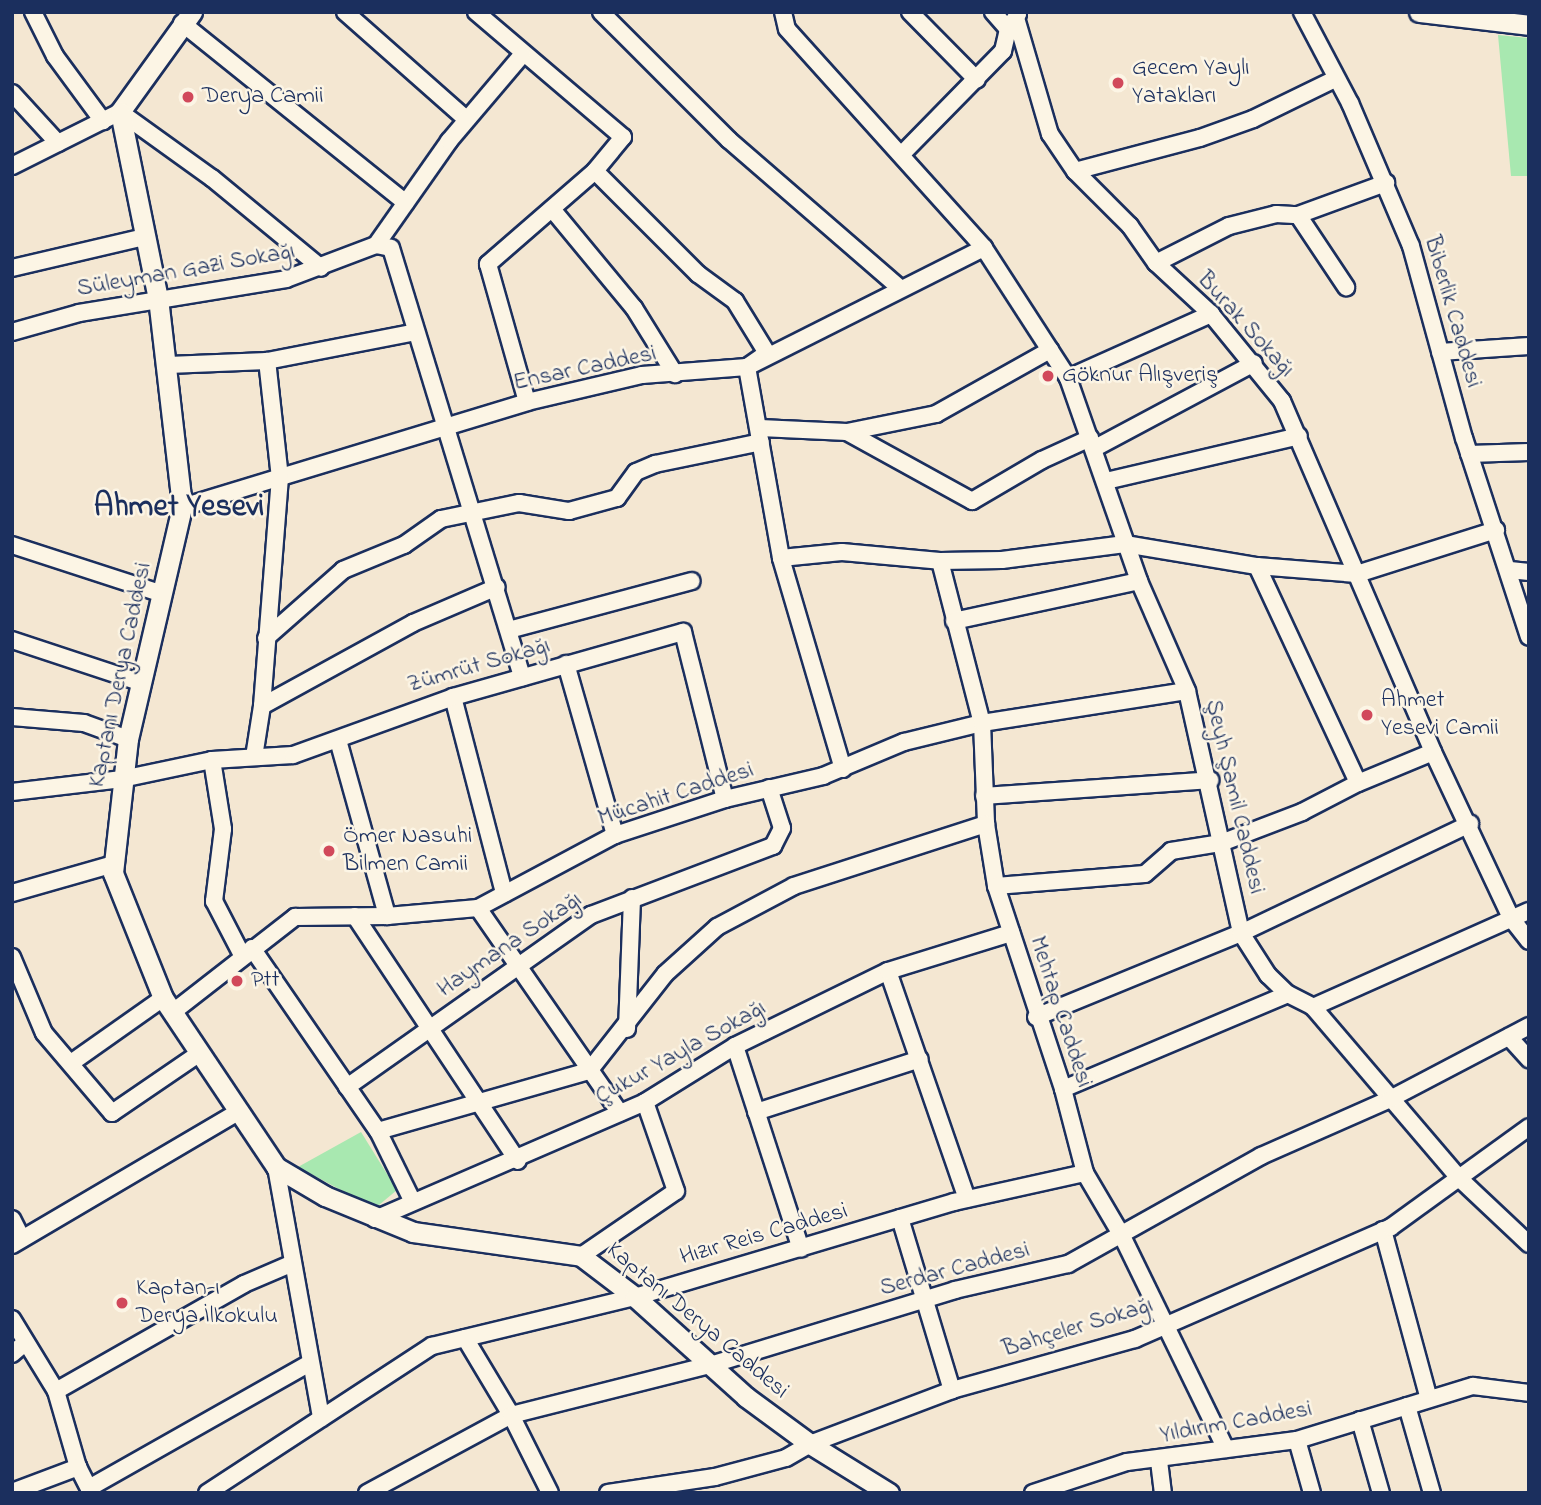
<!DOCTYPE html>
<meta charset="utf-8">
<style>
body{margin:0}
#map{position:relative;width:1541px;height:1505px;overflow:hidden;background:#f4e7d2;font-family:"Indie Flower",sans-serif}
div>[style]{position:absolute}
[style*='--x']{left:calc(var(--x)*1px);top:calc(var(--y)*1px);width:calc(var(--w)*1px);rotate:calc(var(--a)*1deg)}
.green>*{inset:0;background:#a8e8b0}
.roads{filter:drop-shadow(2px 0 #1b2f5e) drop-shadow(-2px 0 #1b2f5e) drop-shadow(0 2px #1b2f5e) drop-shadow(0 -2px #1b2f5e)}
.minor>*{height:16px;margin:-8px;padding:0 8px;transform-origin:8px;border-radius:8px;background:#fcf5e5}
.tertiary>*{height:19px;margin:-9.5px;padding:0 9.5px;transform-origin:9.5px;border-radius:9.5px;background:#fcf5e5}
.dots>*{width:19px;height:19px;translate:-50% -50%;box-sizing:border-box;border:4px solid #fcf5e5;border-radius:50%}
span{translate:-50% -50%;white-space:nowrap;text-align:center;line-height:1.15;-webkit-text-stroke:5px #fcf5e5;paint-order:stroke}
.poi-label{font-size:24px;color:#1b2f5e}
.left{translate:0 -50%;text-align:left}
.street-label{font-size:24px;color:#1b2f5e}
.district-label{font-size:32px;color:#1b2f5e;font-weight:700}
.frame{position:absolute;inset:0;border:14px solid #1b2f5e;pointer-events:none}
</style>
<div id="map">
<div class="green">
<div style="clip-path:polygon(1498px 35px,1529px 38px,1529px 176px,1511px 176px)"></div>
<div style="clip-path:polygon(361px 1132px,397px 1190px,379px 1205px,367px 1204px,298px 1167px)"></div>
</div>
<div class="roads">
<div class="minor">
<div style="--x:33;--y:12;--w:49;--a:63.4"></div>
<div style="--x:55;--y:56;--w:81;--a:53.6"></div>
<div style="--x:345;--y:12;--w:162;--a:41.5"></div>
<div style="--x:476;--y:12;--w:193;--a:40.4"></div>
<div style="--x:623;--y:137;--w:44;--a:129.5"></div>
<div style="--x:595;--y:171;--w:142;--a:139"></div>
<div style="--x:488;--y:264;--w:143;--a:74.2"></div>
<div style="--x:601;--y:12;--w:181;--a:45"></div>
<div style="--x:729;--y:140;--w:226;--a:40.9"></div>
<div style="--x:783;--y:12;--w:17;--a:77"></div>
<div style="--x:787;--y:29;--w:295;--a:48"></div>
<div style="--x:984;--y:248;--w:155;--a:57.1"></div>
<div style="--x:1068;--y:378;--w:215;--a:70.7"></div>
<div style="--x:1139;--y:581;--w:120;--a:66.4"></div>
<div style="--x:1187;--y:691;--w:248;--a:77.4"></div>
<div style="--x:1241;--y:933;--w:50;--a:57.3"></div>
<div style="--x:1268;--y:975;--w:28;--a:44"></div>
<div style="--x:1288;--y:994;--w:28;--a:27"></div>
<div style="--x:1313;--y:1007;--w:228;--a:49.5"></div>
<div style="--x:1461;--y:1180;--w:93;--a:43.3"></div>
<div style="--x:910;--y:12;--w:95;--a:45.4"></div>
<div style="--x:993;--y:12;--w:23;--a:49"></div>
<div style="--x:1302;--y:12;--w:103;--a:62.2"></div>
<div style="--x:1350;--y:103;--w:155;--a:66.9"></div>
<div style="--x:1411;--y:246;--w:199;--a:74.6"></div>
<div style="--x:1464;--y:438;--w:209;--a:71.9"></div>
<div style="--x:1016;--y:18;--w:121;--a:73.7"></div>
<div style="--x:1050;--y:134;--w:45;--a:56"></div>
<div style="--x:1075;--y:171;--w:78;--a:45"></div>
<div style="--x:1130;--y:226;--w:45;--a:54.9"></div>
<div style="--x:1156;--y:263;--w:75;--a:42.8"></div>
<div style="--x:1211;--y:314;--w:112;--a:50.8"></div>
<div style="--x:1282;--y:401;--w:382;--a:66.7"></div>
<div style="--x:1433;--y:752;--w:183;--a:64.8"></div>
<div style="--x:1511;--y:918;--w:29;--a:52"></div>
<div style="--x:182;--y:23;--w:287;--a:38.8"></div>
<div style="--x:12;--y:93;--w:68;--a:47.4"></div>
<div style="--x:903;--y:153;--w:143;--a:-45.6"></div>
<div style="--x:1003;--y:51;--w:23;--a:-77"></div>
<div style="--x:1008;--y:29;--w:18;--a:-56"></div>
<div style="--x:12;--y:166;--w:121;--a:-26.6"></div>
<div style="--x:120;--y:112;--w:113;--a:35.7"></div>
<div style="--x:212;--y:178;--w:141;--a:39.5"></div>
<div style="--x:595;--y:171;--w:146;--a:45"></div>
<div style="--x:698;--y:274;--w:46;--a:36.1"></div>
<div style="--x:735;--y:301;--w:61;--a:58.4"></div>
<div style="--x:767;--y:353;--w:24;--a:145"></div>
<div style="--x:747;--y:367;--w:194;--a:79.9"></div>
<div style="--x:1075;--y:171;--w:129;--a:-14.8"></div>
<div style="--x:1200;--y:138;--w:56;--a:-19.7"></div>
<div style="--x:1253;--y:119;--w:91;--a:-26"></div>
<div style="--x:552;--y:209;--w:129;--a:50.4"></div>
<div style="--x:634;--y:308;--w:78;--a:58.2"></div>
<div style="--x:1298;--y:215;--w:87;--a:56.3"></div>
<div style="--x:376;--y:245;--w:15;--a:11"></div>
<div style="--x:391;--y:248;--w:449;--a:73"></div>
<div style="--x:1156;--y:263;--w:82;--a:-26.9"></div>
<div style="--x:1229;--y:226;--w:49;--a:-14.3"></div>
<div style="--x:1276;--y:214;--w:22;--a:3"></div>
<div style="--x:1298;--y:215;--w:94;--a:-20"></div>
<div style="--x:12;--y:268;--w:136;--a:-13.2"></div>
<div style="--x:12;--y:332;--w:70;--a:-15.8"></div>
<div style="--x:79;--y:313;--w:210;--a:-9.3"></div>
<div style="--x:286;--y:279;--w:96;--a:-20.7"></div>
<div style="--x:376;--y:245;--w:127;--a:-54.9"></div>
<div style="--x:449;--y:141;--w:113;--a:-49.7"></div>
<div style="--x:1440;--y:352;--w:89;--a:-3.9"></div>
<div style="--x:168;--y:365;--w:99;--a:-2.3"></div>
<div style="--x:267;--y:361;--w:152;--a:-11"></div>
<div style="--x:1068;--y:378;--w:157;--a:-24.1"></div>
<div style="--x:760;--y:428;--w:87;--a:2.6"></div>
<div style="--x:847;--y:432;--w:143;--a:28.9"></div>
<div style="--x:972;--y:501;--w:81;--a:-30.4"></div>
<div style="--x:1042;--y:460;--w:53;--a:-24.6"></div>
<div style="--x:847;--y:432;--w:91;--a:-11.4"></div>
<div style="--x:936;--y:414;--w:131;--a:-29.3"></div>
<div style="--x:1095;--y:448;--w:180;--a:-28.1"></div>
<div style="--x:1469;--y:454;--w:60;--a:-1.9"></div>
<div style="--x:1106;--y:481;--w:198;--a:-13.1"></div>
<div style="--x:182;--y:507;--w:361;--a:-16.9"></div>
<div style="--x:527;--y:402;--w:118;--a:-13.2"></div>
<div style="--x:642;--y:375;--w:105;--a:-4.4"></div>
<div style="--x:747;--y:367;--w:265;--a:-26.7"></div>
<div style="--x:12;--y:545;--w:159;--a:18"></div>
<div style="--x:940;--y:561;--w:167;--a:75.5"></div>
<div style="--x:982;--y:723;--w:101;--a:87.7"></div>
<div style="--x:986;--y:824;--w:63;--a:80.8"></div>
<div style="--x:996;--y:886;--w:214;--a:71.7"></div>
<div style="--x:1063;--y:1089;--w:87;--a:75.3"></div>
<div style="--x:1085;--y:1173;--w:71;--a:59.5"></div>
<div style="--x:1121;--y:1234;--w:239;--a:64"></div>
<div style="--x:1257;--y:566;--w:239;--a:65"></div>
<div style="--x:1510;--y:570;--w:19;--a:6"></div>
<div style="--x:954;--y:621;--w:189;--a:-12.2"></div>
<div style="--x:509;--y:630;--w:189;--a:-15"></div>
<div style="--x:266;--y:638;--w:103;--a:-41.4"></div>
<div style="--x:343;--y:570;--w:66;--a:-22.3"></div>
<div style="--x:404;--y:545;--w:45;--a:-35.1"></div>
<div style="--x:441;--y:519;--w:80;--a:-11.6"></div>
<div style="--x:519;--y:503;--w:51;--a:9.1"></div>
<div style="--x:569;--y:511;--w:50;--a:-15.2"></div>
<div style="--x:617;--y:498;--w:32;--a:-54"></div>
<div style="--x:636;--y:472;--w:21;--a:-23"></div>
<div style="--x:655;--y:464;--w:108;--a:-11.7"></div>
<div style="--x:12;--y:640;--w:137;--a:18.3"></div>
<div style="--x:566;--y:664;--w:178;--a:74"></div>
<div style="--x:453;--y:697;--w:203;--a:75.4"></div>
<div style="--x:262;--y:706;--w:172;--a:-28.8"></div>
<div style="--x:413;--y:623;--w:91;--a:-23.2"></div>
<div style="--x:12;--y:717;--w:72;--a:4.8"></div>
<div style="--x:84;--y:723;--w:47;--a:20"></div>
<div style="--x:338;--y:740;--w:183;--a:74.4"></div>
<div style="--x:254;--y:757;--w:52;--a:-81.1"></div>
<div style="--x:262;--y:706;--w:229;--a:-85.5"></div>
<div style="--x:280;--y:478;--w:118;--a:-96.3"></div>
<div style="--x:212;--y:760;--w:70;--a:80.9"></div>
<div style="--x:223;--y:829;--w:73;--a:97.1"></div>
<div style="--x:214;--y:901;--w:61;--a:62.6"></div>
<div style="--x:843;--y:769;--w:220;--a:-106.4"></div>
<div style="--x:781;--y:558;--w:61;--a:-5.6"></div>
<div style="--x:842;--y:552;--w:98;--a:5.2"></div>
<div style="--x:940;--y:561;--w:62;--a:-0.9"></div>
<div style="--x:1002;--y:560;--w:124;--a:-7.4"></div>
<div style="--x:1125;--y:544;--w:134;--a:9.5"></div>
<div style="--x:1257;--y:566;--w:100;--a:4.6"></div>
<div style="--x:1357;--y:574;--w:146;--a:-17.6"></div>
<div style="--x:12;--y:792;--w:111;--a:-6.7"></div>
<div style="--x:122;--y:779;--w:92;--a:-11.9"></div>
<div style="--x:212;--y:760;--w:81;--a:-3.5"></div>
<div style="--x:293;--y:755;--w:170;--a:-19.9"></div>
<div style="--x:453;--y:697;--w:239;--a:-15.8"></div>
<div style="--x:683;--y:632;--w:172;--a:75.9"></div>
<div style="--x:984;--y:796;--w:227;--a:-4"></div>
<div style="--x:996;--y:886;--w:149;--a:-4.6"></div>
<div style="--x:1145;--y:874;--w:35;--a:-41"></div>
<div style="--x:1171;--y:851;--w:51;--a:-9.1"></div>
<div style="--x:1221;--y:843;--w:87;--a:-20.9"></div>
<div style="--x:1302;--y:812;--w:63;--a:-27.4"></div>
<div style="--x:1358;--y:783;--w:81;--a:-22.5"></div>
<div style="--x:12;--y:893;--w:106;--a:-15.9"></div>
<div style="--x:478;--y:908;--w:249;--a:55.3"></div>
<div style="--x:355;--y:916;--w:294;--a:56.4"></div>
<div style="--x:252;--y:948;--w:222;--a:55.5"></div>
<div style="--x:378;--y:1131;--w:77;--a:63.8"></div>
<div style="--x:12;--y:957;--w:82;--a:67.2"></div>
<div style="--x:44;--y:1033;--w:105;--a:49.6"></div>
<div style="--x:112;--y:1113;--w:103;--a:-34.3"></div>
<div style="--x:888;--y:971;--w:241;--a:70.9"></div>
<div style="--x:1313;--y:1007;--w:236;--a:-24"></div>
<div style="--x:173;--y:1012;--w:155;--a:-37.9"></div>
<div style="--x:295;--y:917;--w:92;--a:-0.6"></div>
<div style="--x:387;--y:916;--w:91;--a:-5"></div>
<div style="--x:478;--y:908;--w:155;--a:-28.1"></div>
<div style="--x:615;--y:835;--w:116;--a:-18.1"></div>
<div style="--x:725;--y:799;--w:101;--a:-13.2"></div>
<div style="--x:823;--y:776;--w:88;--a:-22.8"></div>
<div style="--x:904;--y:742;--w:80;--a:-13.7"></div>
<div style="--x:982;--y:723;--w:207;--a:-8.9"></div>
<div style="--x:1036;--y:1017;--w:222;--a:-22.3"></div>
<div style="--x:1241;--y:933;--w:254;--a:-25.5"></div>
<div style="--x:627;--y:1029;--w:131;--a:-87.8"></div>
<div style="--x:1509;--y:1037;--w:30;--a:48"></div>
<div style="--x:735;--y:1046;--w:213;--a:72"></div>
<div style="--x:71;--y:1063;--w:113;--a:-35.2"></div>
<div style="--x:347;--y:1087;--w:299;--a:-35.2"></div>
<div style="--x:591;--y:915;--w:195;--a:-20.8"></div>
<div style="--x:773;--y:846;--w:20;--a:-63"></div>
<div style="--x:782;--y:828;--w:42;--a:-108"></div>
<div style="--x:1063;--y:1089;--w:244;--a:-22.9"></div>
<div style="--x:756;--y:1112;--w:172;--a:-17.9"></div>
<div style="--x:378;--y:1131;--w:219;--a:-15.9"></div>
<div style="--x:589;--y:1071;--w:123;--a:-51.9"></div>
<div style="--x:665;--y:974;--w:70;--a:-42.1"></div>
<div style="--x:717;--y:927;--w:87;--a:-28"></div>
<div style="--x:794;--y:886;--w:202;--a:-17.9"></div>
<div style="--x:276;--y:1167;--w:255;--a:79.8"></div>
<div style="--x:900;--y:1218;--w:180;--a:73.2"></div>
<div style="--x:12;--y:1219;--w:22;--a:63"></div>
<div style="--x:375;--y:1219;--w:294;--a:-23.4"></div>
<div style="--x:645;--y:1102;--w:106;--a:-31.9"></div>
<div style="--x:735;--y:1046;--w:170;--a:-26.1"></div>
<div style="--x:888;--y:971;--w:129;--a:-17.2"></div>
<div style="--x:1383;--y:1230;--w:175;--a:74.8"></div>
<div style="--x:12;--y:1245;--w:262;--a:-30.5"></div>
<div style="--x:581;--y:1256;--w:115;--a:-34.4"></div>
<div style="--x:676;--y:1191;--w:94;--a:-109.2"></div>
<div style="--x:12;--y:1319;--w:84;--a:58.6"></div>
<div style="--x:56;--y:1391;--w:79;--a:73.9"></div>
<div style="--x:78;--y:1467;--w:29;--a:63"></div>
<div style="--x:465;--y:1338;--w:90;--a:59.1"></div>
<div style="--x:511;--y:1415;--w:87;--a:63.4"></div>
<div style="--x:12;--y:1354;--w:18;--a:-41"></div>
<div style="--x:56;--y:1391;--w:216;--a:-29.6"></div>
<div style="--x:244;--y:1284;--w:53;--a:-23.2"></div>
<div style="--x:1407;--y:1406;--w:91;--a:74"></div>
<div style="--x:1360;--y:1420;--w:76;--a:74"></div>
<div style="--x:1297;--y:1440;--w:55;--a:74.2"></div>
<div style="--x:1159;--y:1461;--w:32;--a:83"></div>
<div style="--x:89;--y:1488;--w:252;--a:-29.5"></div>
<div style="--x:12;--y:1492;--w:71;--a:-20.7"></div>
<div style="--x:207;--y:1493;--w:269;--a:-33.2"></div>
<div style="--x:432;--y:1346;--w:209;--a:-13.6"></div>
<div style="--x:635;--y:1297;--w:333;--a:-16.6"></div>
<div style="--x:954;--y:1202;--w:134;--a:-12.5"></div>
<div style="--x:367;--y:1493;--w:164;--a:-28.4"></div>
<div style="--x:511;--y:1415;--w:205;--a:-14.1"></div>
<div style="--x:710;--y:1365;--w:256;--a:-17"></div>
<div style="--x:955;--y:1290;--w:116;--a:-13"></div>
<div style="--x:1068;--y:1264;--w:221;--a:-29.2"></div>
<div style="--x:1261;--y:1156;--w:141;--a:-23.8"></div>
<div style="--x:1390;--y:1099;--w:157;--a:-27.7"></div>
<div style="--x:608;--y:1493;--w:108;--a:-8.5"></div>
<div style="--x:715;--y:1477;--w:73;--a:-15"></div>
<div style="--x:786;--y:1458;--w:28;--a:-30"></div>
<div style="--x:810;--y:1444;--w:152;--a:-20.8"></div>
<div style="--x:952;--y:1390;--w:190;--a:-15.6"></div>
<div style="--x:1135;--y:1339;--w:279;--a:-23.6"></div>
<div style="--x:1391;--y:1227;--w:170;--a:-35.9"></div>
<div style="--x:1033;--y:1493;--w:99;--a:-18.3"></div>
<div style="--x:1127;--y:1462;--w:171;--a:-7.4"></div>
<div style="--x:1297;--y:1440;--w:184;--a:-17.1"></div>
<div style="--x:1473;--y:1386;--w:56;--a:7.1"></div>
</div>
<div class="tertiary">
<div style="--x:192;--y:12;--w:123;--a:125.8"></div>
<div style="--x:120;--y:112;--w:190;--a:78.5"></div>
<div style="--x:158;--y:298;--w:210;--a:83.4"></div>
<div style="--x:182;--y:507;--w:238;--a:103.1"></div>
<div style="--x:128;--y:739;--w:135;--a:96.4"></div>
<div style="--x:113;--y:873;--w:135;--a:68.2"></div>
<div style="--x:163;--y:998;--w:203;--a:56.2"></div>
<div style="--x:276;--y:1167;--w:57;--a:30.6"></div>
<div style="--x:325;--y:1196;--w:95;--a:22.2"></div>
<div style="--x:413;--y:1232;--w:170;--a:8.1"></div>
<div style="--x:581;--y:1256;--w:68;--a:37.2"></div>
<div style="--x:635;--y:1297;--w:149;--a:42"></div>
<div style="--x:746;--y:1397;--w:79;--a:36.3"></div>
<div style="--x:810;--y:1444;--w:93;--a:31.8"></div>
<div style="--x:1419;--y:12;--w:111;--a:6.7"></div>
</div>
</div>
<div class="dots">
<div style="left:1118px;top:83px;background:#d1495b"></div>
<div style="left:188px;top:97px;background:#d1495b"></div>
<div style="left:1048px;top:376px;background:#d1495b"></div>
<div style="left:1367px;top:715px;background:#d1495b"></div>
<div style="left:329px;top:851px;background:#d1495b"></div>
<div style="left:237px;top:981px;background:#d1495b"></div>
<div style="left:122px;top:1303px;background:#d1495b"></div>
</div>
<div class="poi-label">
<span class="left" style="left:1132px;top:83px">Gecem Yaylı<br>Yatakları</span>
<span class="left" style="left:202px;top:97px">Derya Camii</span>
<span class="left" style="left:1062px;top:376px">Göknur Alışveriş</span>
<span class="left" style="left:1381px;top:715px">Ahmet<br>Yesevi Camii</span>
<span class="left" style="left:343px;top:851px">Ömer Nasuhi<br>Bilmen Camii</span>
<span class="left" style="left:251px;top:981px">Ptt</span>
<span class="left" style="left:136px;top:1303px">Kaptan-ı<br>Derya İlkokulu</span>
</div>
<div class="street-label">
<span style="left:186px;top:271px;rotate:-10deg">Süleyman Gazi Sokağı</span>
<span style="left:1452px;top:312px;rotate:74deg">Biberlik Caddesi</span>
<span style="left:1245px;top:325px;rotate:48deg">Burak Sokağı</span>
<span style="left:585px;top:369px;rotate:-12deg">Ensar Caddesi</span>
<span style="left:479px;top:666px;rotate:-16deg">Zümrüt Sokağı</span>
<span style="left:121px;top:675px;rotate:-78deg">Kaptanı Derya Caddesi</span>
<span style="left:676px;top:795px;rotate:-18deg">Mücahit Caddesi</span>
<span style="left:1234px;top:797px;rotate:77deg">Şeyh Şamil Caddesi</span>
<span style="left:510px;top:945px;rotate:-34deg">Haymana Sokağı</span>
<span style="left:1060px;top:1012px;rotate:72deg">Mehtap Caddesi</span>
<span style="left:681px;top:1053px;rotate:-29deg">Çukur Yayla Sokağı</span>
<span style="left:764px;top:1235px;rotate:-16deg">Hızır Reis Caddesi</span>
<span style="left:955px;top:1270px;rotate:-15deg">Serdar Caddesi</span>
<span style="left:697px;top:1321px;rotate:40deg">Kaptanı Derya Caddesi</span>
<span style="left:1078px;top:1328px;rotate:-17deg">Bahçeler Sokağı</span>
<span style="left:1236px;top:1423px;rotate:-10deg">Yıldırım Caddesi</span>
</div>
<div class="district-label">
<span style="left:179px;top:508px">Ahmet Yesevi</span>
</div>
<div class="frame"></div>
</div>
